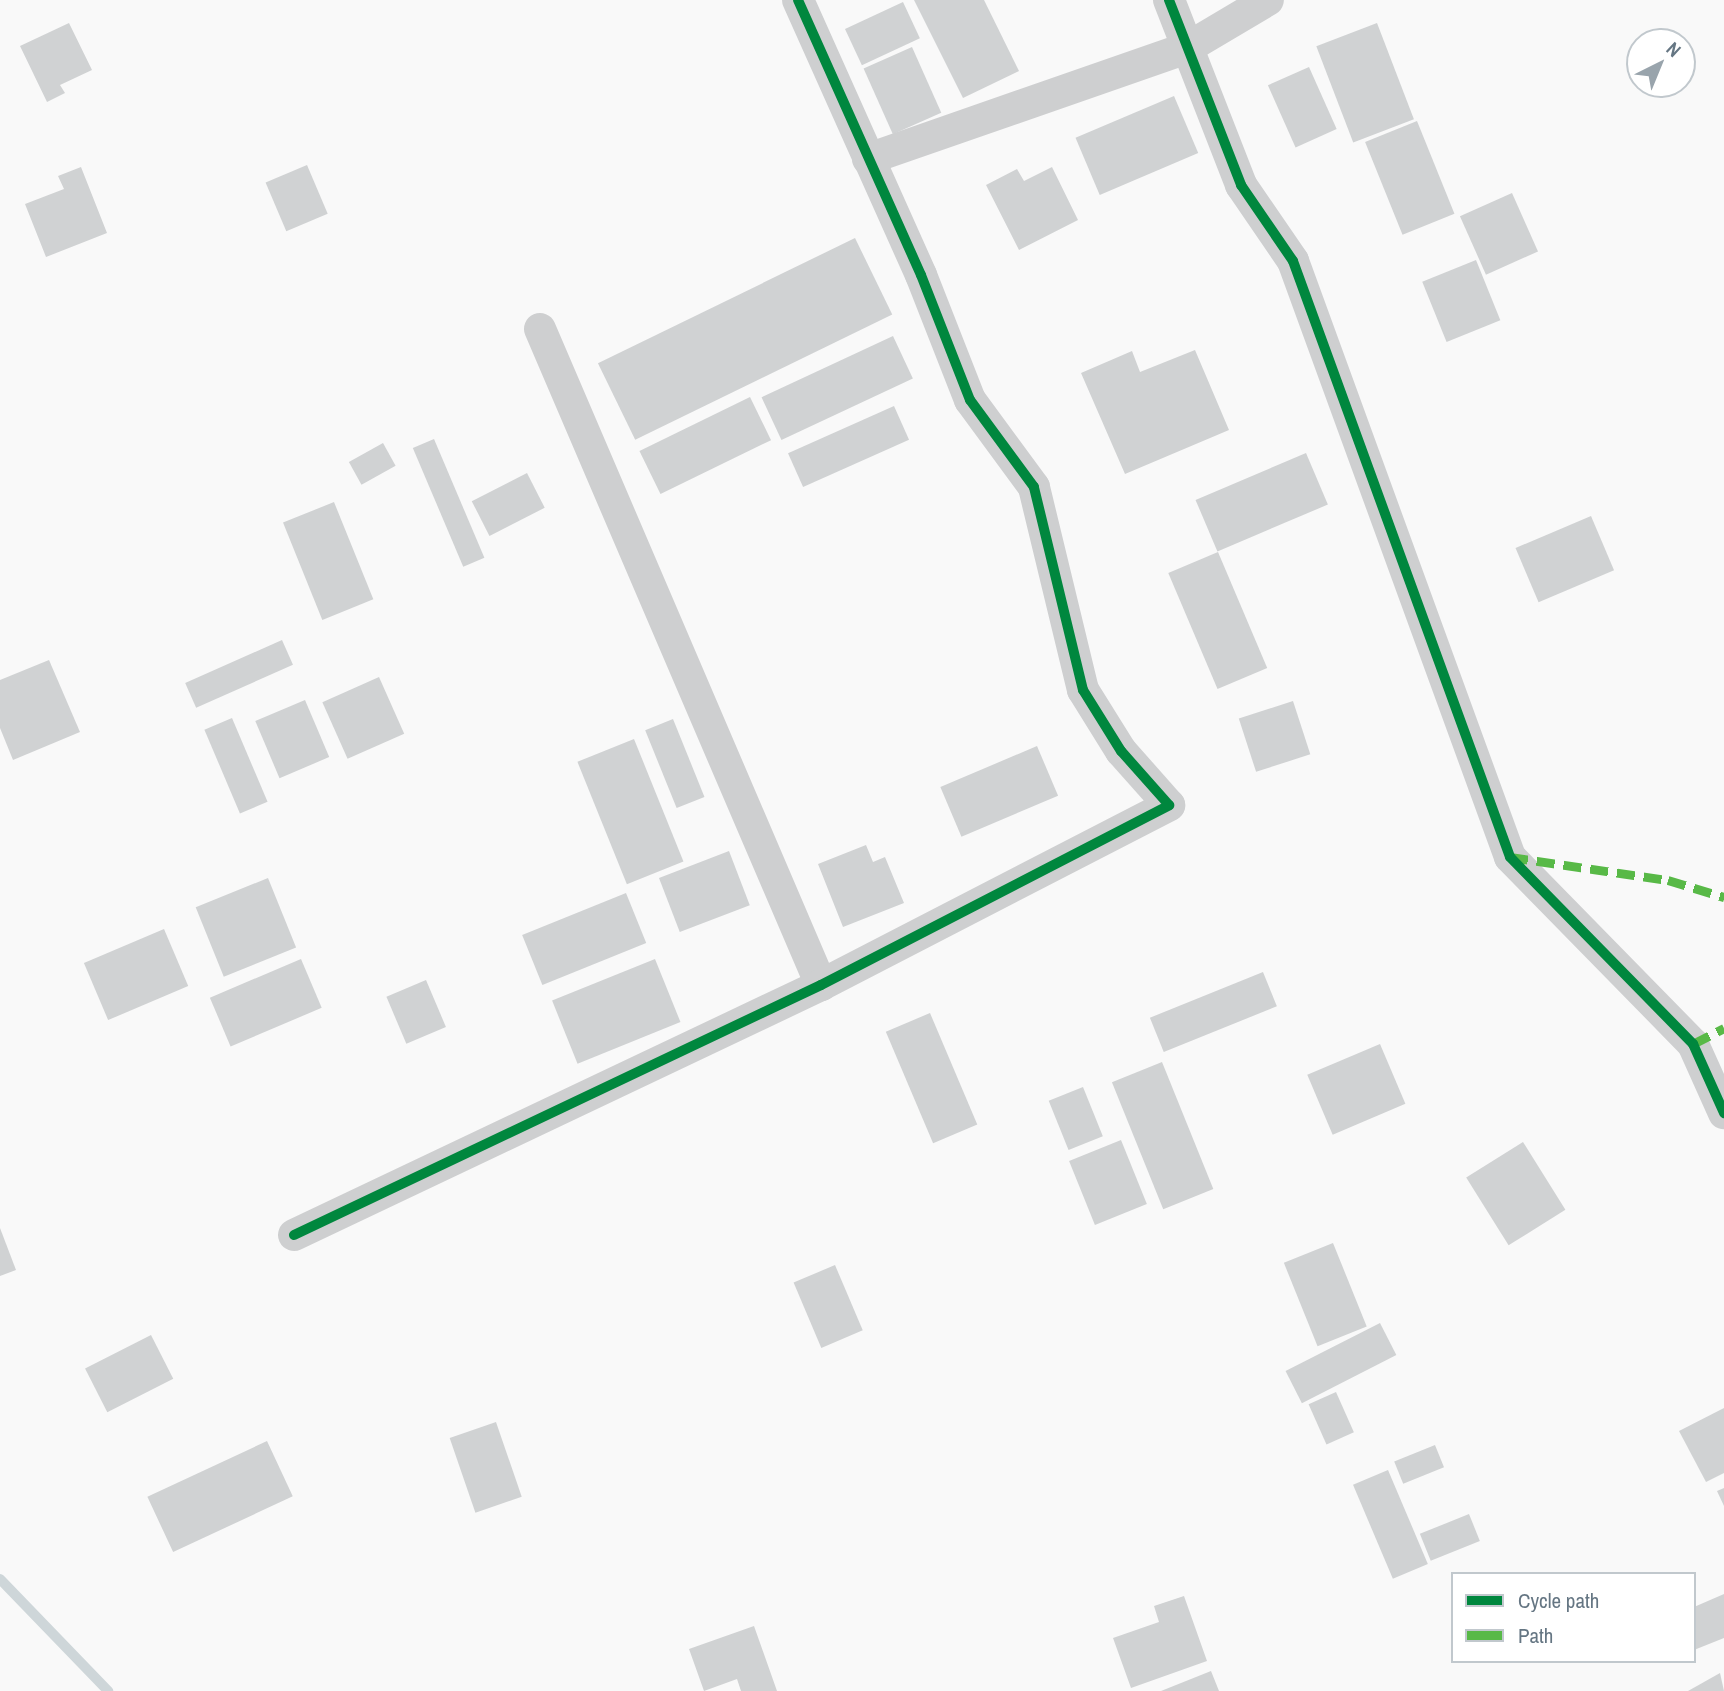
<!DOCTYPE html>
<style>
body{margin:0}
#map{position:relative;width:1724px;height:1691px;overflow:hidden;background:#f9f9f9;font-family:"Archivo Narrow",sans-serif}
div>[style]{position:absolute}
[style*='--x']{left:calc(var(--x)*1px);top:calc(var(--y)*1px);width:calc(var(--w)*1px);rotate:calc(var(--a)*1deg)}
.stream>*{height:10px;margin:-5px;padding:0 5px;transform-origin:5px;border-radius:5px;background:#ced6d9}
.building>*{inset:0;background:#d0d2d3;transform-origin:0 0}
.street>*{height:32px;margin:-16px;padding:0 16px;transform-origin:16px;border-radius:16px;background:#cecfd0}
.quiet>*{height:9px;margin-top:-4.5px;transform-origin:0;background:repeating-linear-gradient(90deg,#58b947 0 18px,transparent 0 27px)}
.cycleway>*{height:10px;margin:-5px;padding:0 5px;transform-origin:5px;border-radius:5px;background:#00873e}
span{translate:-50% -50%;white-space:nowrap;text-align:center;line-height:1.15;-webkit-text-stroke:7px #fff;paint-order:stroke}
.legend{position:absolute;left:1451px;top:1572px;width:245px;height:91px;box-sizing:border-box;background:#fff;border:2px solid #c1c8cd;margin:0;padding:9px 12px;list-style:none;font-size:21px;color:#657683}
.legend li{display:flex;align-items:center;gap:14px;height:35px}
.legend b{width:35px;border:2px solid #c1c8cd}
.north{position:absolute;left:1626px;top:28px;width:70px;height:70px;box-sizing:border-box;background:#fff;border:2px solid #c1c8cd;border-radius:50%;rotate:43deg;font-size:19px;font-weight:700;line-height:28px;text-align:center;color:#657683}
.north::after{content:'';display:block;margin:auto;width:24px;height:32px;background:#99a4ac;clip-path:polygon(50% 0,100% 100%,50% 72%,0 100%)}
</style>
<div id="map">
<div class="stream">
<div style="--x:0;--y:1579;--w:156;--a:46"></div>
</div>
<div class="building">
<div style="clip-path:polygon(914px 0,984px 0,1019px 71px,963px 98px)"></div>
<div style="left:903px;top:2px;width:40px;height:64px;rotate:65deg"></div>
<div style="clip-path:polygon(69px 23px,92px 70px,60px 85px,65px 93px,47px 102px,20px 46px)"></div>
<div style="left:1377px;top:23px;width:103px;height:65px;rotate:69deg"></div>
<div style="left:912px;top:47px;width:72px;height:53px;rotate:66deg"></div>
<div style="left:1309px;top:67px;width:68px;height:45px;rotate:66deg"></div>
<div style="left:1174px;top:96px;width:62px;height:107px;rotate:67deg"></div>
<div style="left:1417px;top:121px;width:100px;height:56px;rotate:68deg"></div>
<div style="left:307px;top:165px;width:53px;height:45px;rotate:67deg"></div>
<div style="clip-path:polygon(81px 167px,107px 233px,46px 257px,25px 204px,64px 189px,58px 176px)"></div>
<div style="clip-path:polygon(1052px 167px,1078px 220px,1019px 250px,986px 185px,1017px 169px,1024px 181px)"></div>
<div style="left:1512px;top:193px;width:64px;height:57px;rotate:66deg"></div>
<div style="left:855px;top:238px;width:85px;height:286px;rotate:64deg"></div>
<div style="left:1476px;top:260px;width:65px;height:58px;rotate:68deg"></div>
<div style="left:893px;top:336px;width:47px;height:145px;rotate:65deg"></div>
<div style="clip-path:polygon(1195px 350px,1229px 430px,1125px 474px,1081px 373px,1132px 351px,1140px 372px)"></div>
<div style="left:750px;top:397px;width:48px;height:123px;rotate:64deg"></div>
<div style="left:894px;top:406px;width:37px;height:116px;rotate:66deg"></div>
<div style="left:434px;top:439px;width:129px;height:23px;rotate:67deg"></div>
<div style="left:383px;top:443px;width:26px;height:39px;rotate:61deg"></div>
<div style="left:1306px;top:453px;width:56px;height:120px;rotate:67deg"></div>
<div style="left:527px;top:473px;width:39px;height:62px;rotate:63deg"></div>
<div style="left:334px;top:502px;width:105px;height:55px;rotate:68deg"></div>
<div style="left:1591px;top:516px;width:59px;height:82px;rotate:67deg"></div>
<div style="left:1218px;top:552px;width:126px;height:54px;rotate:67deg"></div>
<div style="left:282px;top:640px;width:27px;height:106px;rotate:66deg"></div>
<div style="clip-path:polygon(49px 660px,80px 732px,13px 760px,0 728px,0 680px)"></div>
<div style="left:379px;top:677px;width:62px;height:62px;rotate:66deg"></div>
<div style="left:305px;top:700px;width:62px;height:54px;rotate:67deg"></div>
<div style="left:1293px;top:701px;width:56px;height:57px;rotate:72deg"></div>
<div style="left:232px;top:718px;width:91px;height:30px;rotate:67deg"></div>
<div style="left:673px;top:719px;width:84px;height:30px;rotate:68deg"></div>
<div style="left:634px;top:739px;width:132px;height:61px;rotate:68deg"></div>
<div style="left:1037px;top:746px;width:54px;height:105px;rotate:67deg"></div>
<div style="clip-path:polygon(866px 845px,873px 862px,885px 857px,904px 903px,843px 927px,818px 864px)"></div>
<div style="left:729px;top:851px;width:58px;height:75px;rotate:69deg"></div>
<div style="left:268px;top:878px;width:75px;height:78px;rotate:68deg"></div>
<div style="left:626px;top:893px;width:54px;height:112px;rotate:68deg"></div>
<div style="left:164px;top:929px;width:62px;height:87px;rotate:67deg"></div>
<div style="left:301px;top:959px;width:53px;height:99px;rotate:67deg"></div>
<div style="left:655px;top:959px;width:68px;height:111px;rotate:68deg"></div>
<div style="left:1263px;top:972px;width:37px;height:122px;rotate:68deg"></div>
<div style="left:426px;top:980px;width:51px;height:43px;rotate:67deg"></div>
<div style="left:930px;top:1013px;width:121px;height:48px;rotate:67deg"></div>
<div style="left:1380px;top:1044px;width:65px;height:79px;rotate:67deg"></div>
<div style="left:1162px;top:1062px;width:137px;height:54px;rotate:68deg"></div>
<div style="left:1083px;top:1087px;width:53px;height:37px;rotate:68deg"></div>
<div style="left:1121px;top:1140px;width:69px;height:56px;rotate:68deg"></div>
<div style="left:1523px;top:1142px;width:80px;height:67px;rotate:58deg"></div>
<div style="clip-path:polygon(0 1228px,16px 1270px,0 1276px)"></div>
<div style="left:1333px;top:1243px;width:90px;height:53px;rotate:68deg"></div>
<div style="left:835px;top:1265px;width:71px;height:45px;rotate:67deg"></div>
<div style="left:1380px;top:1323px;width:36px;height:106px;rotate:63deg"></div>
<div style="left:151px;top:1335px;width:49px;height:74px;rotate:63deg"></div>
<div style="left:1336px;top:1392px;width:44px;height:30px;rotate:66deg"></div>
<div style="clip-path:polygon(1724px 1408px,1724px 1473px,1706px 1482px,1679px 1431px)"></div>
<div style="left:496px;top:1422px;width:79px;height:49px;rotate:71deg"></div>
<div style="left:267px;top:1441px;width:61px;height:132px;rotate:65deg"></div>
<div style="left:1435px;top:1445px;width:24px;height:44px;rotate:68deg"></div>
<div style="left:1388px;top:1470px;width:102px;height:38px;rotate:67deg"></div>
<div style="clip-path:polygon(1724px 1488px,1724px 1506px,1717px 1491px)"></div>
<div style="left:1469px;top:1514px;width:29px;height:53px;rotate:68deg"></div>
<div style="clip-path:polygon(1724px 1594px,1724px 1638px,1694px 1650px,1694px 1607px)"></div>
<div style="clip-path:polygon(1184px 1596px,1207px 1661px,1131px 1688px,1113px 1638px,1159px 1622px,1154px 1606px)"></div>
<div style="clip-path:polygon(754px 1626px,777px 1691px,741px 1691px,737px 1679px,704px 1691px,689px 1649px)"></div>
<div style="clip-path:polygon(1211px 1671px,1219px 1691px,1161px 1691px)"></div>
<div style="clip-path:polygon(1720px 1673px,1724px 1691px,1688px 1691px)"></div>
</div>
<div class="street">
<div style="--x:1169;--y:0;--w:199;--a:68.7"></div>
<div style="--x:1241;--y:185;--w:92;--a:55.6"></div>
<div style="--x:1293;--y:261;--w:634;--a:69.99"></div>
<div style="--x:1510;--y:857;--w:262;--a:45.6"></div>
<div style="--x:1693;--y:1044;--w:76;--a:65.8"></div>
<div style="--x:868;--y:159;--w:338;--a:-19.2"></div>
<div style="--x:1187;--y:48;--w:94;--a:-30.7"></div>
<div style="--x:540;--y:329;--w:714;--a:66.81"></div>
<div style="--x:294;--y:1235;--w:583;--a:-25.38"></div>
<div style="--x:821;--y:985;--w:392;--a:-27.3"></div>
<div style="--x:1169;--y:805;--w:72;--a:-131.6"></div>
<div style="--x:1121;--y:751;--w:72;--a:-121.9"></div>
<div style="--x:1083;--y:690;--w:209;--a:-103.6"></div>
<div style="--x:1034;--y:487;--w:108;--a:-126.3"></div>
<div style="--x:970;--y:400;--w:134;--a:-111.4"></div>
<div style="--x:921;--y:275;--w:301;--a:-114.1"></div>
</div>
<div class="quiet">
<div style="--x:1510;--y:857;--w:160;--a:8.3"></div>
<div style="--x:1668;--y:880;--w:59;--a:16.9"></div>
<div style="--x:1693;--y:1044;--w:35;--a:-27"></div>
</div>
<div class="cycleway">
<div style="--x:1169;--y:0;--w:199;--a:68.7"></div>
<div style="--x:1241;--y:185;--w:92;--a:55.6"></div>
<div style="--x:1293;--y:261;--w:634;--a:69.99"></div>
<div style="--x:1510;--y:857;--w:262;--a:45.6"></div>
<div style="--x:1693;--y:1044;--w:76;--a:65.8"></div>
<div style="--x:294;--y:1235;--w:583;--a:-25.38"></div>
<div style="--x:821;--y:985;--w:392;--a:-27.3"></div>
<div style="--x:1169;--y:805;--w:72;--a:-131.6"></div>
<div style="--x:1121;--y:751;--w:72;--a:-121.9"></div>
<div style="--x:1083;--y:690;--w:209;--a:-103.6"></div>
<div style="--x:1034;--y:487;--w:108;--a:-126.3"></div>
<div style="--x:970;--y:400;--w:134;--a:-111.4"></div>
<div style="--x:921;--y:275;--w:301;--a:-114.1"></div>
</div>
<ul class="legend">
<li><b style="height:9px;background:#00873e"></b>Cycle path</li>
<li><b style="height:9px;background:#58b947"></b>Path</li>
</ul>
<div class="north">N</div>
</div>
